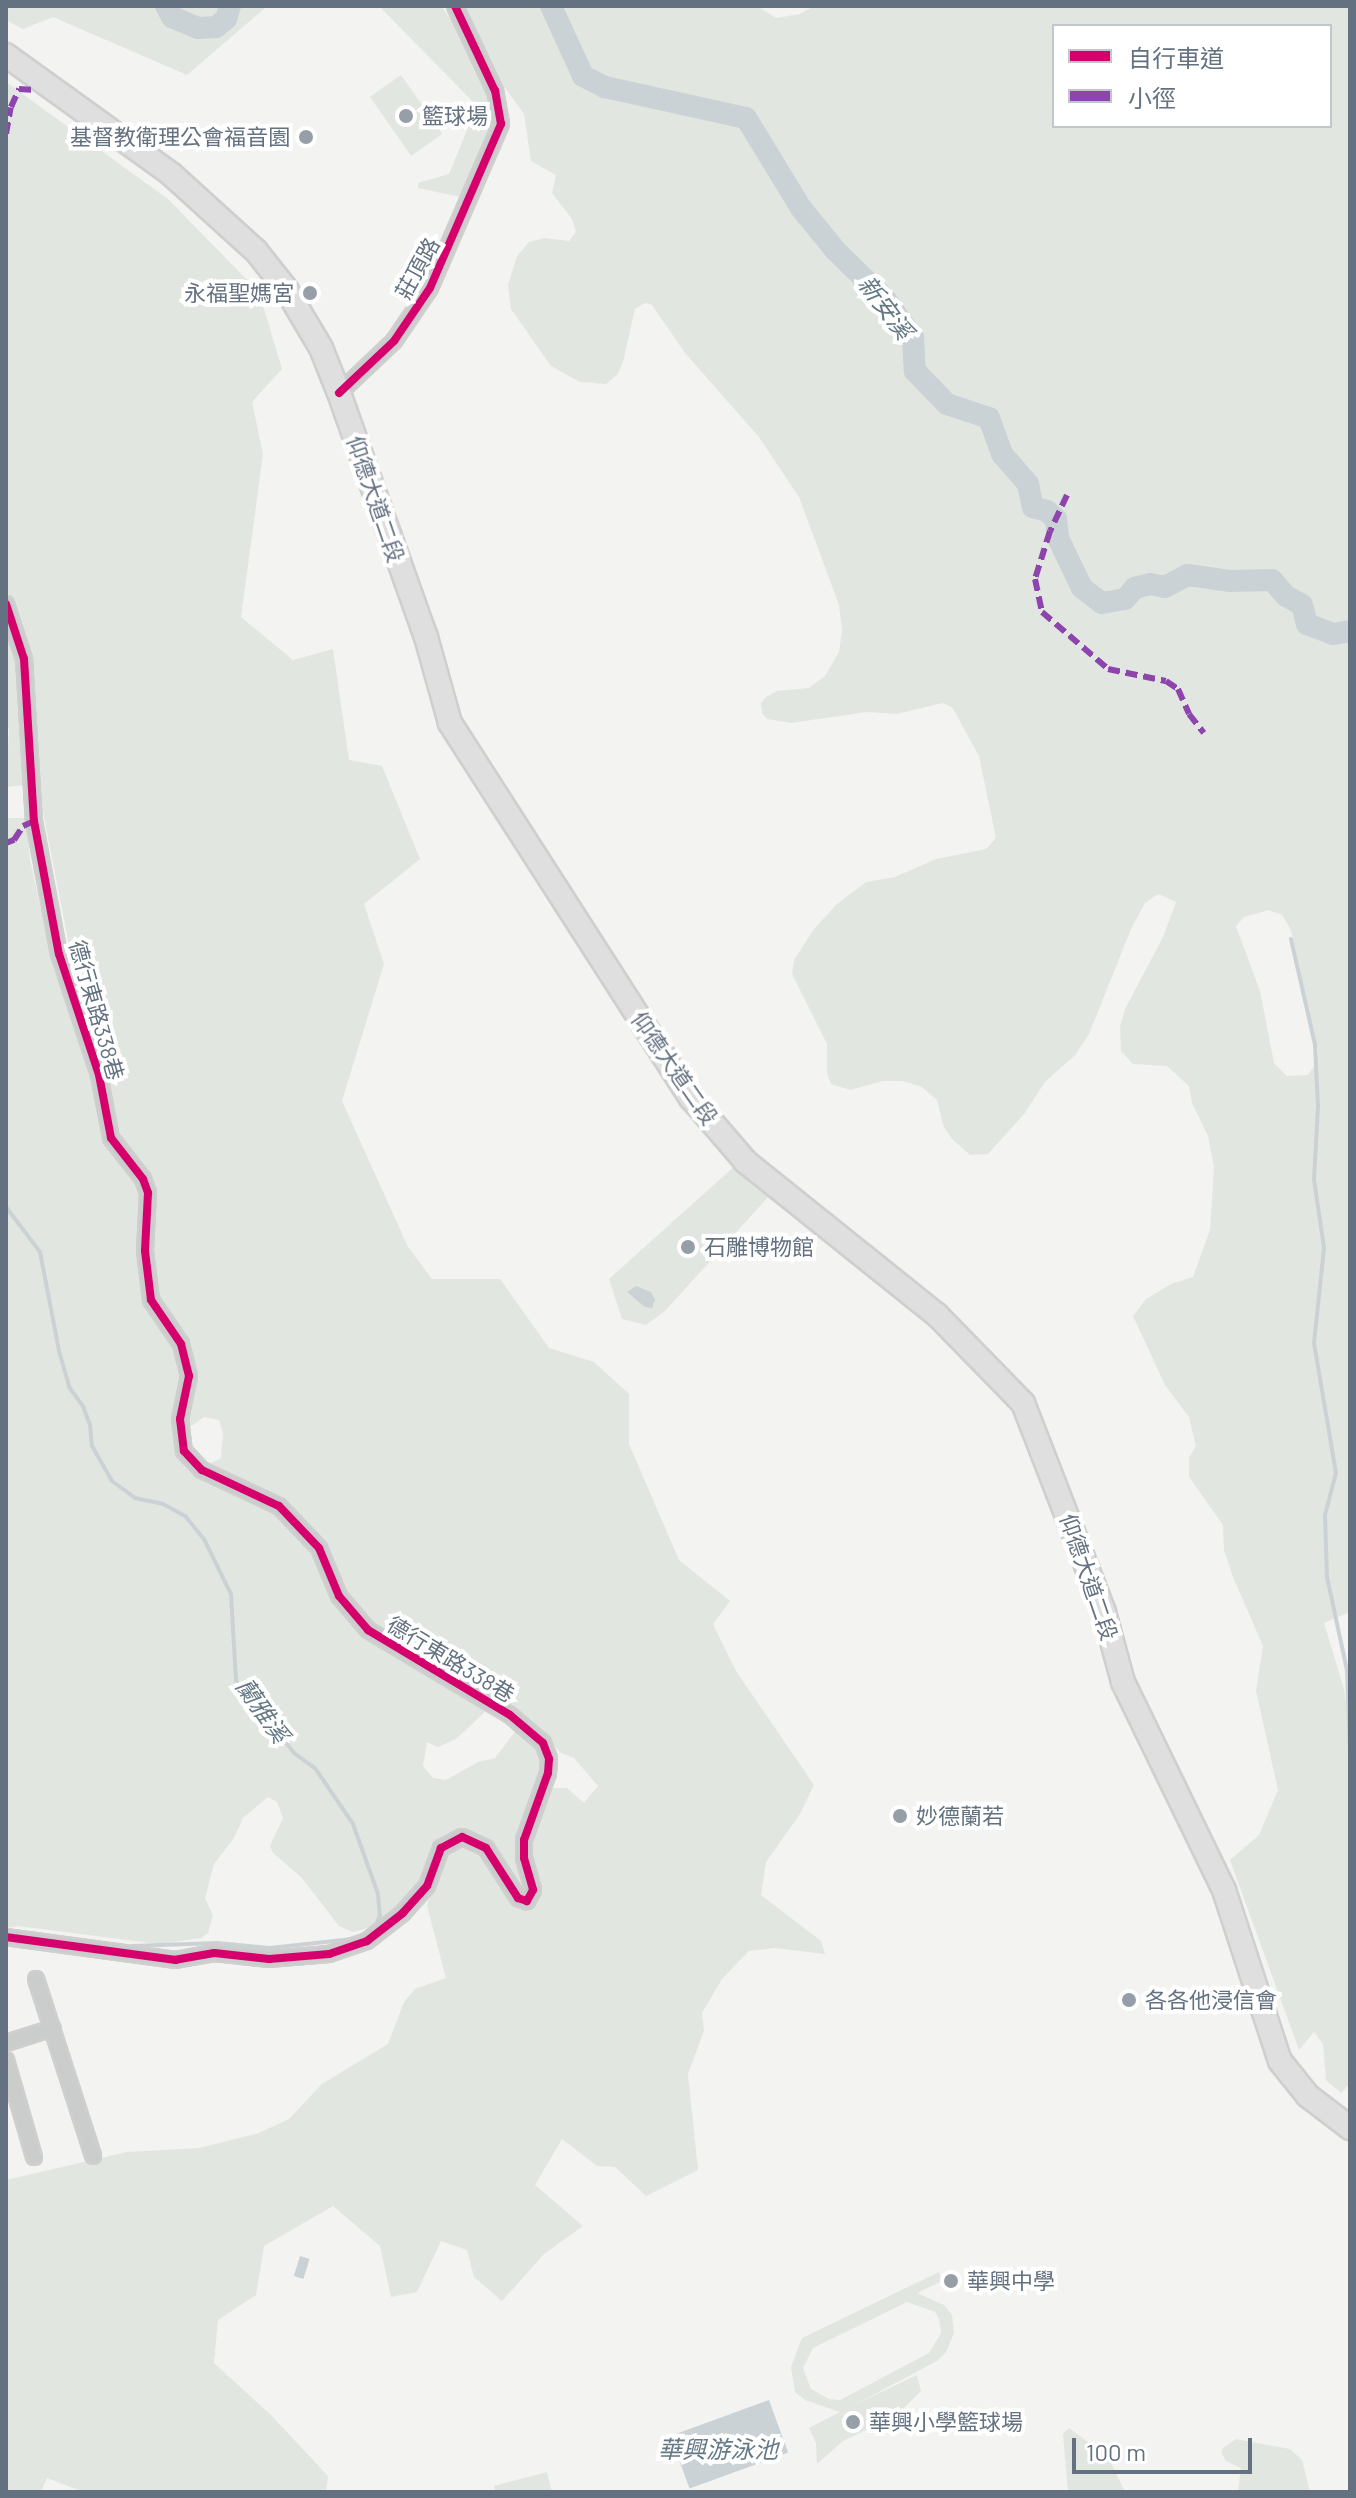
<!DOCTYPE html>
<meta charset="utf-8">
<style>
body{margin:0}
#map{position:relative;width:1356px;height:2498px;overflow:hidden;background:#f3f3f1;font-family:Barlow,"Noto Sans TC",sans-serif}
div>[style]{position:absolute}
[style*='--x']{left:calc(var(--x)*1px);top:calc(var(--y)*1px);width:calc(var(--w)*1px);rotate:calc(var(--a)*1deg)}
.green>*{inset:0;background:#e2e6e0;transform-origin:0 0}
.water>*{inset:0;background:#cbd2d5;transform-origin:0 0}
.stream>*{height:4px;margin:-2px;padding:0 2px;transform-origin:2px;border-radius:2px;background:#cbd2d5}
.river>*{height:22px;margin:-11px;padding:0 11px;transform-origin:11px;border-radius:11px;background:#cbd2d5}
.roads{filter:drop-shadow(2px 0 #cfcfcf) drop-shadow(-2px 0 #cfcfcf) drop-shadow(0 2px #cfcfcf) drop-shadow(0 -2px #cfcfcf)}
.minor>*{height:14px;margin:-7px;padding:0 7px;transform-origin:7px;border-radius:7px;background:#cbcccc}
.primary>*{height:22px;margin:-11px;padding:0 11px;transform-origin:11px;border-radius:11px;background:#dfdfe0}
.quiet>*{height:6px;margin-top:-3px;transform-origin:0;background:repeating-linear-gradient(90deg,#8e44ad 0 12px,transparent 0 18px)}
.cycleway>*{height:8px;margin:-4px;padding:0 4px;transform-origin:4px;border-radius:4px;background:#d6006c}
.dots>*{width:22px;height:22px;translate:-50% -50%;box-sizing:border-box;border:4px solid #fff;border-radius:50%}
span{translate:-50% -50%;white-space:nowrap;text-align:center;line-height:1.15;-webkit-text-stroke:8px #fff;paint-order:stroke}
.poi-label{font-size:22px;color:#647181}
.left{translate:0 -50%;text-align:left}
.right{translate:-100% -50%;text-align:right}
.street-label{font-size:22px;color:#647181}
.water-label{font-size:24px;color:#647985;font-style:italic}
.frame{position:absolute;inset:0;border:8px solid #647181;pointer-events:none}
.legend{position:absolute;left:1052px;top:24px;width:280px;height:104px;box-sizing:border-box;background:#fff;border:2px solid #c1c6cd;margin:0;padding:10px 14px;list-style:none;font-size:24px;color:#647181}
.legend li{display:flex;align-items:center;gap:16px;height:40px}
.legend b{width:40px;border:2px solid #c1c6cd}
.scale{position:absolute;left:1072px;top:2438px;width:180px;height:36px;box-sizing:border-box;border:4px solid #647181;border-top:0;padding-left:10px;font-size:24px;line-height:28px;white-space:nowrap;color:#647181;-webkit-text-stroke:6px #fff;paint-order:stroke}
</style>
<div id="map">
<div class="green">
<div style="clip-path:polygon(6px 6px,264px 6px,265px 8px,187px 75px,53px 17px,23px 29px,6px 20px)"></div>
<div style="clip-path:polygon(379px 6px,441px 6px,459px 31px,482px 79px,492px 114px,492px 132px,465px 198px,418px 188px,418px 183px,449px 174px,477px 106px)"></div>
<div style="clip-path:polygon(evenodd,462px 6px,757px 6px,776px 18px,800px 14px,814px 6px,1350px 6px,1350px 1612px,1324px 1623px,1344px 1689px,1350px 1728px,1350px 2083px,1341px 2093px,1326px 2080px,1323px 2044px,1314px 2032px,1299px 2050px,1230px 1860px,1259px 1835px,1278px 1790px,1256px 1691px,1263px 1646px,1233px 1577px,1224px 1550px,1223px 1525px,1189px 1477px,1189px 1458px,1196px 1446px,1189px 1417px,1165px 1385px,1133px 1316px,1146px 1299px,1171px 1284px,1193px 1277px,1210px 1230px,1214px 1167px,1208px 1136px,1192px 1103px,1189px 1086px,1167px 1066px,1133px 1064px,1121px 1051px,1120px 1027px,1125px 1009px,1163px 937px,1176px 902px,1158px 894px,1145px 903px,1131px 929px,1089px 1034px,1075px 1055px,1045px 1082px,1024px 1114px,988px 1154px,970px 1155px,951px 1138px,943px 1125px,937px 1100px,922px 1087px,903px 1081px,883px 1081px,850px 1090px,831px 1084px,827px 1073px,827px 1044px,792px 974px,794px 960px,814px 929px,837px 904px,866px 882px,895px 877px,936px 859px,986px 849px,996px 838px,979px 756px,952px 707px,942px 703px,897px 714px,867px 712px,791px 723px,767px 719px,762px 713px,761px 703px,766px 697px,777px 691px,809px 688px,825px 676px,839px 652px,842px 630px,839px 605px,799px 497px,759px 437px,685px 353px,652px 305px,645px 303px,635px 309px,623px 362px,617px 375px,606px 384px,580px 382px,551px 366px,511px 309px,508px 285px,517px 256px,529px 242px,545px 238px,569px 241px,576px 232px,572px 219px,552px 193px,556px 175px,531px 161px,524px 114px,497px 77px,462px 6px,1054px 26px,1330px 26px,1330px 126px,1054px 126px,1054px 26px,462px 6px,1269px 910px,1282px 915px,1291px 930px,1318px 1052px,1316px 1063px,1308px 1075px,1287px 1076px,1274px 1063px,1260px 991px,1236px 926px,1244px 917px,1269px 910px)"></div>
<div style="left:401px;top:75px;width:72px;height:38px;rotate:55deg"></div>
<div style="clip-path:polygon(6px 82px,168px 199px,259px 292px,282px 369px,252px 402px,263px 454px,241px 617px,293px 660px,333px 649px,349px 760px,382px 766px,420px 859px,364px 904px,384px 964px,342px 1101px,408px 1247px,432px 1279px,500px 1279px,549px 1348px,594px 1362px,629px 1394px,629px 1444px,679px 1560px,730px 1601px,713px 1624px,736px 1671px,814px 1785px,800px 1814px,766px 1862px,761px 1895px,821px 1941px,825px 1954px,774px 1948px,749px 1951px,722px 1979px,702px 2013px,704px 2031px,688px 2074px,698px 2170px,646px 2196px,615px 2167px,597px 2166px,562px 2139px,535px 2185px,583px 2226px,544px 2254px,502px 2301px,474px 2277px,467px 2250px,441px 2241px,417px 2292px,391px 2297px,380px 2246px,333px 2206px,264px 2246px,256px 2295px,218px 2320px,214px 2363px,271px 2415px,328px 2476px,326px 2492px,83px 2492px,47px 2478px,41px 2492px,6px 2492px,6px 2180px,127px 2152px,199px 2148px,259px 2133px,289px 2119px,322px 2084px,388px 2044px,404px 2002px,415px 1989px,446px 1978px,427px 1906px,440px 1855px,459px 1844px,481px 1850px,525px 1905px,532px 1830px,549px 1788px,567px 1788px,584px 1803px,598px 1786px,574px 1758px,561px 1753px,546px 1736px,500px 1701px,367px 1620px,351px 1599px,329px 1553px,287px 1507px,252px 1485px,208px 1469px,207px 1465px,221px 1458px,223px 1433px,219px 1420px,204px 1417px,190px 1427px,186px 1425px,194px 1380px,155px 1297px,147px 1179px,122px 1140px,75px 976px,36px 776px,31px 653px,6px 595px)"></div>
<div style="clip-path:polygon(6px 625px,19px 657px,24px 785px,6px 787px,9px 731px,6px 718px)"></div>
<div style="clip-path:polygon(6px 818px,26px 818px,30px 860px,54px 970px,80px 1034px,107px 1139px,138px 1182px,148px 1304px,176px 1343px,183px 1375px,173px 1436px,175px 1450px,185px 1467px,198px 1477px,233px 1488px,272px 1506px,319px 1557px,340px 1611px,360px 1633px,481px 1705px,486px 1711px,456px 1739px,438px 1747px,427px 1742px,423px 1766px,433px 1778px,446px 1780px,478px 1762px,495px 1758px,517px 1729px,536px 1742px,543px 1757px,542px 1773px,525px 1817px,529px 1891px,525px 1898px,485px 1841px,473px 1834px,461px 1834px,449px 1837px,423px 1885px,383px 1924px,353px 1932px,339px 1926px,301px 1877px,273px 1853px,270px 1846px,283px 1818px,277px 1802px,268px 1797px,243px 1818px,234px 1838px,214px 1864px,205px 1898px,213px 1915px,208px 1933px,201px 1938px,158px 1944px,18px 1926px,6px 1928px)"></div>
<div style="clip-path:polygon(737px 1164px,769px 1196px,665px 1311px,646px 1325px,622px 1319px,609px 1279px)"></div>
<div style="clip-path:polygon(evenodd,939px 2272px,942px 2281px,917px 2293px,944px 2305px,952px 2315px,954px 2333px,946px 2352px,937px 2361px,856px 2404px,917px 2375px,921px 2391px,897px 2415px,843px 2441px,817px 2464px,816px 2443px,809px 2428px,840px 2412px,805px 2400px,795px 2392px,791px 2367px,802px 2338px,939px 2272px,907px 2302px,935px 2312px,939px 2319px,941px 2333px,929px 2353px,840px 2400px,829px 2399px,811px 2389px,803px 2368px,813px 2348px,907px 2302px)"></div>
<div style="clip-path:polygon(1069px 2428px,1108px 2457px,1125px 2492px,1068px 2492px,1063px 2434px)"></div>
<div style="clip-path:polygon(1236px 2439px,1290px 2449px,1302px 2460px,1310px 2492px,1238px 2492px,1241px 2468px,1226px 2461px,1222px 2454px,1222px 2449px)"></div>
<div style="clip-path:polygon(547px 2472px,552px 2492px,495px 2492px,494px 2486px)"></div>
</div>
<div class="water">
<div style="clip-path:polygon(636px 1286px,651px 1292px,655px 1300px,652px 1308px,645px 1307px,627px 1292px)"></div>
<div style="left:300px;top:2256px;width:10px;height:21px;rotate:17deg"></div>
<div style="left:769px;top:2400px;width:56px;height:105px;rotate:70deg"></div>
</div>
<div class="stream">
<div style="--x:1291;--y:939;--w:109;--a:77.2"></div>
<div style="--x:1315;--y:1045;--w:61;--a:87.2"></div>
<div style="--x:1318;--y:1106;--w:74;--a:93.1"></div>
<div style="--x:1314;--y:1180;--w:69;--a:81.6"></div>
<div style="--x:1324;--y:1248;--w:96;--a:96"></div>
<div style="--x:1314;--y:1343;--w:132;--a:80.4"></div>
<div style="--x:1336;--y:1473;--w:43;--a:104.7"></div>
<div style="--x:1325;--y:1515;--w:62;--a:88.2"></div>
<div style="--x:1327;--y:1577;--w:95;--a:77.9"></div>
<div style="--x:1347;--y:1670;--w:82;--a:87.9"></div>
<div style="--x:6;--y:1207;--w:56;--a:52.9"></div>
<div style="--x:40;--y:1252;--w:101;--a:79.1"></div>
<div style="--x:59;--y:1351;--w:37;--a:74"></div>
<div style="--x:69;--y:1387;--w:24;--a:54"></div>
<div style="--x:83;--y:1406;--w:20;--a:70"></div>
<div style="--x:90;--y:1425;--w:21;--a:85"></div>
<div style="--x:92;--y:1446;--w:40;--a:60.3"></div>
<div style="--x:112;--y:1481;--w:29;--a:36"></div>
<div style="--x:135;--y:1498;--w:29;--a:12"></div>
<div style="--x:163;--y:1504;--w:26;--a:29"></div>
<div style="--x:186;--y:1517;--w:28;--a:51"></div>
<div style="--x:204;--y:1539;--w:61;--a:63.9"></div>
<div style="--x:231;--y:1594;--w:87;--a:86.7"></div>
<div style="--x:236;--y:1681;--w:92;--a:51.1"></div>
<div style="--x:294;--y:1753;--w:26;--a:36"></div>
<div style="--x:315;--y:1768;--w:68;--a:55.8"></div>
<div style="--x:353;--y:1824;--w:74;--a:70.3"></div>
<div style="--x:378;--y:1894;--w:21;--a:85"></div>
<div style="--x:380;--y:1915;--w:15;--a:110"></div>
<div style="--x:132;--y:1946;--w:85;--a:-2"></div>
<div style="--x:217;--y:1943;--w:53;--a:5.4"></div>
<div style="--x:270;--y:1948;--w:83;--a:-6.2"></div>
</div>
<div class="river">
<div style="--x:166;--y:6;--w:13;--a:61"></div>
<div style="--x:172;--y:17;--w:28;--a:23"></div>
<div style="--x:198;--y:28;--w:18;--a:-3"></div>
<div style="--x:216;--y:27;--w:13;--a:-39"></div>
<div style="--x:226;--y:19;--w:14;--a:-73"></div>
<div style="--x:551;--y:6;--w:77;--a:65.4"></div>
<div style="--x:583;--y:76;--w:25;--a:27"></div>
<div style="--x:605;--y:87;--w:144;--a:12.4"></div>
<div style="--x:746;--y:118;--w:105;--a:58.6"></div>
<div style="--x:801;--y:208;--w:55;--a:50.9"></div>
<div style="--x:836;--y:251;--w:70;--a:44.4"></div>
<div style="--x:886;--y:300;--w:47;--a:54.6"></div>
<div style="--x:913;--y:338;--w:33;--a:87"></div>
<div style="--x:915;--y:371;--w:46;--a:45.9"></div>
<div style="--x:947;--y:404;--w:44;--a:18.4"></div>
<div style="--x:989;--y:418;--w:38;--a:70"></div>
<div style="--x:1002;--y:454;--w:40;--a:49"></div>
<div style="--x:1028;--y:484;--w:24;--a:78"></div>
<div style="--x:1033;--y:507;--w:15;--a:16"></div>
<div style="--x:1047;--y:511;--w:12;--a:42"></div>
<div style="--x:1056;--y:519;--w:19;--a:84"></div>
<div style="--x:1058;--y:538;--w:55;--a:64.4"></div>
<div style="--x:1082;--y:588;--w:25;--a:37"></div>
<div style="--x:1102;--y:603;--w:23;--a:-10"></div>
<div style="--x:1125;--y:599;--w:15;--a:-48"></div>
<div style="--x:1135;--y:588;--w:16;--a:-15"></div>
<div style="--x:1150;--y:584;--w:15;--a:11"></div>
<div style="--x:1165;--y:587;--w:26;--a:-28"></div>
<div style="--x:1188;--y:575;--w:41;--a:8.3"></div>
<div style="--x:1229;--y:581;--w:43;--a:-1.3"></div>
<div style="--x:1272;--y:580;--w:21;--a:49"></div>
<div style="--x:1286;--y:596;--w:18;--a:29"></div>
<div style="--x:1302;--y:605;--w:20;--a:75"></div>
<div style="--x:1307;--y:624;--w:28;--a:21"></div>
<div style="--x:1333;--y:634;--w:17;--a:-10"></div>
</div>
<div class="roads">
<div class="minor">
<div style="--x:339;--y:393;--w:76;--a:-43.4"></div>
<div style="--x:394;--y:341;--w:64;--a:-55.8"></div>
<div style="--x:430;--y:288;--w:179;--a:-66.6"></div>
<div style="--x:501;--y:124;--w:34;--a:-100"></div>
<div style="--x:495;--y:91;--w:94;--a:-115.2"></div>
<div style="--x:6;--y:604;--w:58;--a:71.9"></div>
<div style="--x:24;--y:659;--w:162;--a:86.5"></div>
<div style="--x:34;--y:821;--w:135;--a:79.4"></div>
<div style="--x:59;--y:954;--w:127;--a:71.7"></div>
<div style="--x:99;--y:1075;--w:64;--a:79.2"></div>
<div style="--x:111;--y:1138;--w:52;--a:52"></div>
<div style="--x:143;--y:1179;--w:15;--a:70"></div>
<div style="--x:148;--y:1193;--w:58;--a:93"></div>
<div style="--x:145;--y:1251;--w:49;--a:83"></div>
<div style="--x:151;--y:1300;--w:53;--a:55.7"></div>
<div style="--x:181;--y:1344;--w:33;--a:76"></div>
<div style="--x:189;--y:1376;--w:44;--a:101.8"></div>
<div style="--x:180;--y:1419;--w:32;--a:83"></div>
<div style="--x:184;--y:1451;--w:26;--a:47"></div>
<div style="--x:202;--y:1470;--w:85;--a:25.1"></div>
<div style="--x:279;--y:1506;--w:58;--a:46.4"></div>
<div style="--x:319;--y:1548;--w:52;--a:67.4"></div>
<div style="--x:339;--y:1596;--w:45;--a:49.5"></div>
<div style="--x:368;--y:1630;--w:165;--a:30.9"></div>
<div style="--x:510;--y:1715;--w:43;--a:40.3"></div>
<div style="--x:543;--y:1743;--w:17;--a:69"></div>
<div style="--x:549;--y:1759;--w:14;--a:94"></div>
<div style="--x:548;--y:1773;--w:71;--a:109.7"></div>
<div style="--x:524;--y:1840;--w:18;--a:90"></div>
<div style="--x:524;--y:1858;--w:33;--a:74"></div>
<div style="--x:533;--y:1890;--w:13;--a:119"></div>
<div style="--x:527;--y:1901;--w:9;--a:-162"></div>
<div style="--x:518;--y:1898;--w:59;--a:-122.6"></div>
<div style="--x:486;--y:1848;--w:26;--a:-155"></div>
<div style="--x:462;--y:1837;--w:24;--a:152"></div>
<div style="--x:441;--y:1848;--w:40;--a:110.2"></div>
<div style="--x:427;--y:1886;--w:36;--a:132"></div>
<div style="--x:403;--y:1913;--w:46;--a:142.1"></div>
<div style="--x:367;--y:1941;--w:40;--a:161.1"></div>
<div style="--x:329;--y:1954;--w:60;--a:175.2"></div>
<div style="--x:269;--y:1959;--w:55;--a:-173.8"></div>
<div style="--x:214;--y:1953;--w:39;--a:170"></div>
<div style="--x:176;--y:1960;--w:172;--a:-172.3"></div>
<div style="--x:36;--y:1979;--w:186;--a:72.1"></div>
<div style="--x:6;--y:2043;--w:49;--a:-17.7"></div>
<div style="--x:6;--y:2060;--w:101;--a:73.9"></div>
</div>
<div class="primary">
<div style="--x:6;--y:55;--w:203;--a:35.8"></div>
<div style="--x:171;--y:174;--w:115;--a:42.2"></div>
<div style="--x:256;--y:251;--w:48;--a:51.7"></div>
<div style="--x:286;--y:289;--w:69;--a:59.3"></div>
<div style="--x:321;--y:348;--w:48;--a:68.2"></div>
<div style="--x:339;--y:393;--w:259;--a:70.4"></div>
<div style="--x:426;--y:637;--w:89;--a:74.4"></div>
<div style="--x:450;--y:723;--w:446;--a:57.3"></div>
<div style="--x:691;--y:1098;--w:84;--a:49.3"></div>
<div style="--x:746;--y:1162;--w:245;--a:38.7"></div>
<div style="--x:937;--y:1315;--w:123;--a:45.7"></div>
<div style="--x:1023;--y:1403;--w:224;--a:68.8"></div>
<div style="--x:1104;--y:1612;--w:73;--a:74.8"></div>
<div style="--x:1123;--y:1682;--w:231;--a:64.1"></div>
<div style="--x:1224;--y:1890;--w:180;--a:71.9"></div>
<div style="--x:1280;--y:2061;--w:45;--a:51.3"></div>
<div style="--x:1308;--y:2096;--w:53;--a:37.3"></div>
</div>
</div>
<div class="quiet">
<div style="--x:6;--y:134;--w:27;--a:-80"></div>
<div style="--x:11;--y:107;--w:20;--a:-66"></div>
<div style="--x:19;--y:89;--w:16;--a:4"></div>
<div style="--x:1067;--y:495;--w:40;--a:115"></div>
<div style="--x:1050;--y:531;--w:50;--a:107.4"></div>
<div style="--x:1035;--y:579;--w:34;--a:78"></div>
<div style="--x:1042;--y:612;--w:87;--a:40.8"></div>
<div style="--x:1108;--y:669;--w:59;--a:11.7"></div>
<div style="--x:1166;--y:681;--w:14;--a:34"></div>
<div style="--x:1178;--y:689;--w:27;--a:66"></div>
<div style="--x:1189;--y:714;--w:24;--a:52"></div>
<div style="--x:6;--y:843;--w:9;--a:-21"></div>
<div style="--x:14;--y:840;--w:17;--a:-57"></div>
<div style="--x:23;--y:826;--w:12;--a:-24"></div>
</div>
<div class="cycleway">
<div style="--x:339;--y:393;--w:76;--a:-43.4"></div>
<div style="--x:394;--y:341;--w:64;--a:-55.8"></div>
<div style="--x:430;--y:288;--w:179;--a:-66.6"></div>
<div style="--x:501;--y:124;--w:34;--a:-100"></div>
<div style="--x:495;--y:91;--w:94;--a:-115.2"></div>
<div style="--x:6;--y:604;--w:58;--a:71.9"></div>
<div style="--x:24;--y:659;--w:162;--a:86.5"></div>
<div style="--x:34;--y:821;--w:135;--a:79.4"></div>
<div style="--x:59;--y:954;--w:127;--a:71.7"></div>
<div style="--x:99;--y:1075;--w:64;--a:79.2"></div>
<div style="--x:111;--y:1138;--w:52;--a:52"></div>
<div style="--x:143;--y:1179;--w:15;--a:70"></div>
<div style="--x:148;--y:1193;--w:58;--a:93"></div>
<div style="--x:145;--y:1251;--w:49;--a:83"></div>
<div style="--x:151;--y:1300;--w:53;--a:55.7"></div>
<div style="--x:181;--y:1344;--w:33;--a:76"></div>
<div style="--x:189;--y:1376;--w:44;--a:101.8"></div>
<div style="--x:180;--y:1419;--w:32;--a:83"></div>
<div style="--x:184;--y:1451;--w:26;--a:47"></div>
<div style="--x:202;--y:1470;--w:85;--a:25.1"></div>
<div style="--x:279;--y:1506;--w:58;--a:46.4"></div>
<div style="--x:319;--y:1548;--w:52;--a:67.4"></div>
<div style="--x:339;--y:1596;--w:45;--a:49.5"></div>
<div style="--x:368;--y:1630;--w:165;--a:30.9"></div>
<div style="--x:510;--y:1715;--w:43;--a:40.3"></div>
<div style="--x:543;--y:1743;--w:17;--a:69"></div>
<div style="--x:549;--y:1759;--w:14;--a:94"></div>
<div style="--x:548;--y:1773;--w:71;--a:109.7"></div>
<div style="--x:524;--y:1840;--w:18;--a:90"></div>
<div style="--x:524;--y:1858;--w:33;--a:74"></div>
<div style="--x:533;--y:1890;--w:13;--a:119"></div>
<div style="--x:527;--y:1901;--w:9;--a:-162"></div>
<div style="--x:518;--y:1898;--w:59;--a:-122.6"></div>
<div style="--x:486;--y:1848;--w:26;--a:-155"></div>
<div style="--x:462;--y:1837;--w:24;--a:152"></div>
<div style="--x:441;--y:1848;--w:40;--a:110.2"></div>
<div style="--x:427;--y:1886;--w:36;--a:132"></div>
<div style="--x:403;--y:1913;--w:46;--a:142.1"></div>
<div style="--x:367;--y:1941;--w:40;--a:161.1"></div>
<div style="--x:329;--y:1954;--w:60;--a:175.2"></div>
<div style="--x:269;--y:1959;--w:55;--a:-173.8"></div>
<div style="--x:214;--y:1953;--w:39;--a:170"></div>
<div style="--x:176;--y:1960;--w:172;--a:-172.3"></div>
</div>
<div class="dots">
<div style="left:406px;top:116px;background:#969ea8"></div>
<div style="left:306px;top:137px;background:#969ea8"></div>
<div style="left:310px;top:293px;background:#969ea8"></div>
<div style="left:688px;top:1247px;background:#969ea8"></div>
<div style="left:900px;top:1816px;background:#969ea8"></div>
<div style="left:1129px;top:2000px;background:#969ea8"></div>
<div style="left:951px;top:2281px;background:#969ea8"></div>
<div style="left:853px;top:2422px;background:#969ea8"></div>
</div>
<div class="poi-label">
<span class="left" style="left:422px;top:116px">籃球場</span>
<span class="right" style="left:290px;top:137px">基督教衛理公會福音園</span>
<span class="right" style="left:294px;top:293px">永福聖媽宮</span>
<span class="left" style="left:704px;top:1247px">石雕博物館</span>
<span class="left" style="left:916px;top:1816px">妙德蘭若</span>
<span class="left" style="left:1145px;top:2000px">各各他浸信會</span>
<span class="left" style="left:967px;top:2281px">華興中學</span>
<span class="left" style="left:869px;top:2422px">華興小學籃球場</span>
</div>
<div class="street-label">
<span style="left:417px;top:268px;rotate:-61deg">莊頂路</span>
<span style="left:376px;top:499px;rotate:71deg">仰德大道二段</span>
<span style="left:97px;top:1010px;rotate:74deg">德行東路338巷</span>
<span style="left:675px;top:1068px;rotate:55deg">仰德大道二段</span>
<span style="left:1089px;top:1577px;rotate:71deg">仰德大道二段</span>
<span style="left:451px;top:1659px;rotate:31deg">德行東路338巷</span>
</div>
<div class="water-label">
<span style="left:886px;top:307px;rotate:53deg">新安溪</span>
<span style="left:263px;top:1710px;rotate:55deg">蘭雅溪</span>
<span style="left:718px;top:2449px">華興游泳池</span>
</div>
<div class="frame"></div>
<ul class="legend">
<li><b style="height:10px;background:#d6006c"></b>自行車道</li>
<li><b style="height:10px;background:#8e44ad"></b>小徑</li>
</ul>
<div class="scale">100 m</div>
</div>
